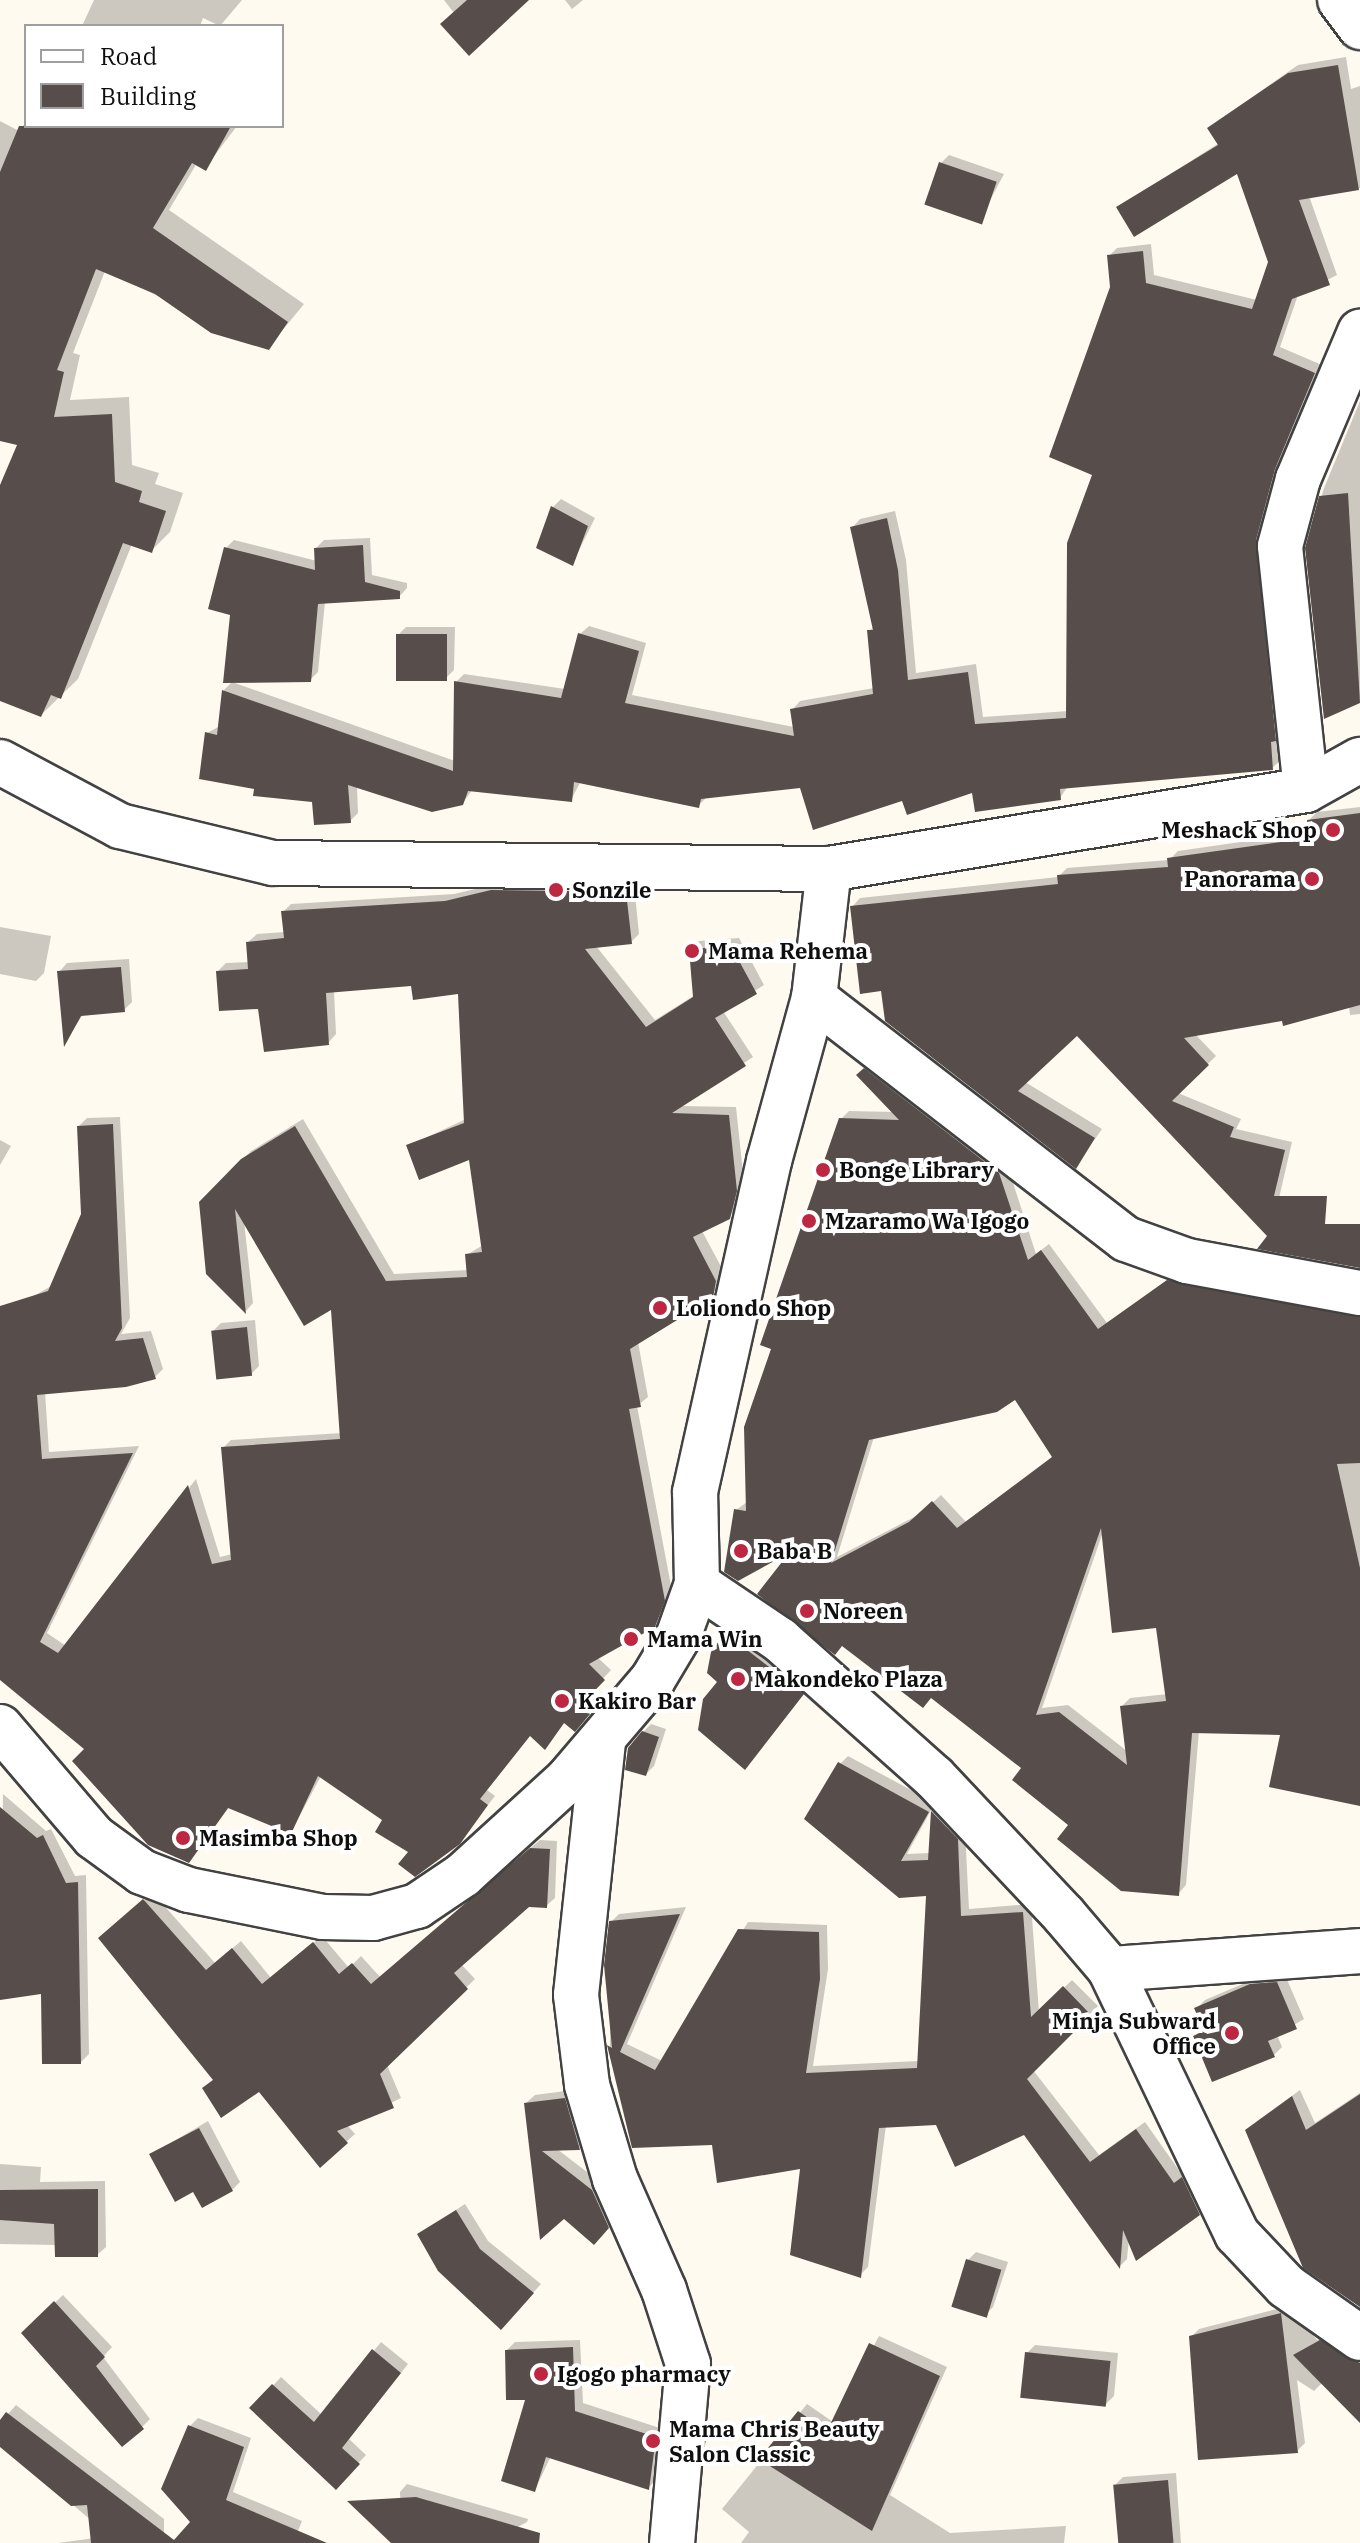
<!DOCTYPE html>
<style>
body{margin:0}
#map{position:relative;width:1360px;height:2543px;overflow:hidden;background:#fffaf0;font-family:"IBM Plex Serif",serif}
div>[style]{position:absolute}
[style*='--x']{left:calc(var(--x)*1px);top:calc(var(--y)*1px);width:calc(var(--w)*1px);rotate:calc(var(--a)*1deg)}
.shadow>*{inset:0;background:#0003}
.building>*{inset:0;background:#574e4b;transform-origin:0 0}
.roads{filter:drop-shadow(2px 0 #424242) drop-shadow(-2px 0 #424242) drop-shadow(0 2px #424242) drop-shadow(0 -2px #424242)}
.street>*{height:44px;margin:-22px;padding:0 22px;transform-origin:22px;border-radius:22px;background:#fff}
.dots>*{width:22px;height:22px;translate:-50% -50%;box-sizing:border-box;border:4px solid #fff;border-radius:50%}
span{translate:-50% -50%;white-space:nowrap;text-align:center;line-height:1.15;-webkit-text-stroke:8px #fff;paint-order:stroke}
.poi-label{font-size:22px;color:#0f0f0f;font-weight:700}
.right{translate:-100% -50%;text-align:right}
.left{translate:0 -50%;text-align:left}
.legend{position:absolute;left:24px;top:24px;width:260px;height:104px;box-sizing:border-box;background:#fff;border:2px solid #9f9f9f;margin:0;padding:10px 14px;list-style:none;font-size:24px;color:#0f0f0f}
.legend li{display:flex;align-items:center;gap:16px;height:40px}
.legend b{width:40px;border:2px solid #9f9f9f}
</style>
<div id="map">
<div class="shadow">
<div style="clip-path:polygon(94px 0,242px 0,220px 26px,203px 18px,200px 26px,82px 26px)"></div>
<div style="clip-path:polygon(444px 0,526px 0,454px 13px)"></div>
<div style="clip-path:polygon(565px 0,583px 0,572px 9px)"></div>
<div style="clip-path:polygon(1346px 57px,1351px 89px,1360px 86px,1360px 188px,1309px 196px,1337px 275px,1298px 295px,1280px 347px,1322px 365px,1283px 459px,1281px 760px,1272px 768px,1068px 786px,1060px 798px,973px 791px,903px 798px,801px 786px,706px 798px,698px 806px,581px 781px,571px 800px,473px 789px,462px 804px,357px 786px,358px 813px,350px 821px,314px 800px,256px 787px,207px 733px,220px 726px,224px 690px,232px 682px,455px 761px,456px 682px,464px 674px,565px 689px,580px 634px,589px 626px,646px 643px,632px 695px,794px 727px,792px 710px,800px 701px,874px 688px,869px 631px,874px 626px,852px 528px,860px 519px,895px 511px,906px 560px,916px 673px,976px 664px,983px 717px,1068px 711px,1112px 288px,1109px 256px,1117px 248px,1151px 244px,1154px 275px,1257px 300px,1270px 262px,1238px 172px,1119px 207px,1219px 143px,1210px 129px,1218px 121px,1298px 65px)"></div>
<div style="clip-path:polygon(0 121px,19px 131px,26px 122px,237px 126px,205px 168px,197px 163px,169px 210px,304px 304px,268px 348px,105px 271px,73px 353px,80px 355px,70px 400px,129px 397px,132px 465px,159px 473px,155px 484px,183px 493px,170px 532px,152px 550px,132px 544px,78px 679px,41px 715px,0 699px,0 491px,19px 443px,0 439px)"></div>
<div style="clip-path:polygon(949px 155px,1004px 174px,979px 221px,941px 163px)"></div>
<div style="clip-path:polygon(1360px 401px,1360px 701px,1325px 716px,1307px 548px,1324px 488px)"></div>
<div style="clip-path:polygon(561px 499px,595px 518px,572px 564px,553px 507px)"></div>
<div style="clip-path:polygon(370px 538px,372px 575px,407px 583px,407px 588px,399px 597px,325px 602px,318px 672px,310px 680px,232px 613px,226px 548px,234px 540px,317px 561px,316px 548px,324px 540px)"></div>
<div style="clip-path:polygon(406px 627px,455px 627px,454px 670px,446px 678px,398px 635px)"></div>
<div style="clip-path:polygon(1360px 807px,1360px 1014px,1350px 1015px,1349px 1006px,1195px 1034px,1216px 1056px,1178px 1093px,1241px 1119px,1236px 1129px,1292px 1142px,1273px 1224px,1077px 1033px,1025px 1082px,1102px 1129px,1076px 1166px,882px 989px,852px 907px,860px 898px,1058px 877px,1067px 868px,1169px 860px,1178px 851px,1310px 832px,1309px 820px,1317px 812px)"></div>
<div style="clip-path:polygon(501px 883px,634px 884px,639px 934px,631px 942px,596px 946px,655px 1020px,695px 995px,691px 949px,699px 941px,739px 938px,764px 985px,723px 1011px,753px 1057px,680px 1106px,736px 1107px,744px 1182px,738px 1209px,702px 1231px,724px 1272px,720px 1287px,638px 1342px,648px 1397px,637px 1406px,672px 1591px,654px 1626px,597px 1657px,611px 1670px,582px 1701px,596px 1706px,583px 1722px,565px 1722px,545px 1748px,531px 1734px,487px 1790px,495px 1796px,458px 1843px,411px 1852px,385px 1820px,321px 1776px,291px 1832px,230px 1806px,189px 1861px,0 1657px,0 1315px,53px 1285px,83px 1214px,79px 1126px,87px 1118px,120px 1117px,130px 1318px,121px 1334px,151px 1331px,163px 1369px,155px 1377px,45px 1392px,49px 1452px,139px 1446px,47px 1633px,66px 1646px,196px 1479px,220px 1557px,232px 1554px,223px 1448px,231px 1440px,342px 1433px,333px 1307px,244px 1221px,253px 1303px,246px 1311px,208px 1273px,201px 1202px,251px 1151px,303px 1119px,394px 1274px,469px 1270px,468px 1254px,483px 1245px,471px 1157px,408px 1146px,466px 1119px,459px 992px,413px 984px,334px 991px,336px 1034px,328px 1043px,259px 1007px,218px 971px,226px 963px,250px 962px,248px 942px,257px 934px,285px 932px,283px 912px,291px 904px,454px 894px)"></div>
<div style="clip-path:polygon(0 927px,51px 936px,44px 973px,36px 981px,0 974px)"></div>
<div style="clip-path:polygon(129px 959px,132px 1002px,124px 1010px,84px 1013px,65px 1042px,59px 972px,67px 963px)"></div>
<div style="clip-path:polygon(evenodd,873px 1061px,1007px 1164px,1036px 1254px,1049px 1244px,1107px 1323px,1177px 1273px,1360px 1309px,1360px 1804px,1282px 1733px,1199px 1731px,1186px 1885px,1178px 1894px,1024px 1768px,797px 1546px,736px 1510px,747px 1502px,774px 1348px,841px 1119px,849px 1111px,894px 1112px,859px 1075px,873px 1061px,1015px 1398px,1054px 1456px,966px 1522px,941px 1495px,920px 1514px,837px 1557px,874px 1437px,1015px 1398px,873px 1061px,1103px 1532px,1158px 1626px,1168px 1694px,1130px 1698px,1122px 1706px,1127px 1751px,1068px 1705px,1042px 1708px,1103px 1532px)"></div>
<div style="clip-path:polygon(0 1140px,11px 1146px,0 1165px)"></div>
<div style="clip-path:polygon(255px 1320px,259px 1366px,251px 1374px,213px 1331px,221px 1323px)"></div>
<div style="clip-path:polygon(735px 1627px,810px 1685px,753px 1759px,720px 1681px,727px 1635px)"></div>
<div style="clip-path:polygon(651px 1724px,666px 1729px,654px 1766px,646px 1774px,643px 1732px)"></div>
<div style="clip-path:polygon(848px 1756px,935px 1803px,907px 1854px,930px 1853px,932px 1812px,940px 1805px,965px 1830px,969px 1909px,1031px 1904px,1039px 2012px,1072px 1980px,1098px 2006px,1033px 2070px,1099px 2155px,1145px 2122px,1183px 2176px,1190px 2170px,1207px 2205px,1199px 2214px,1129px 2238px,1127px 2259px,1120px 2266px,1024px 2133px,938px 2123px,886px 2125px,868px 2267px,860px 2275px,803px 2167px,713px 2143px,633px 2146px,610px 2046px,611px 1922px,619px 1914px,686px 1907px,627px 2044px,662px 2061px,748px 1922px,827px 1925px,828px 1969px,813px 2066px,919px 2061px,928px 1894px,900px 1896px,840px 1764px)"></div>
<div style="clip-path:polygon(3px 1794px,46px 1831px,51px 1829px,75px 1876px,86px 1875px,89px 2054px,81px 2062px,43px 1992px,0 1998px)"></div>
<div style="clip-path:polygon(540px 1840px,557px 1841px,555px 1898px,546px 1906px,528px 1905px,461px 1964px,475px 1979px,387px 2065px,401px 2098px,347px 2125px,355px 2134px,320px 2165px,260px 2090px,204px 2088px,215px 2078px,108px 1931px,153px 1893px,215px 1963px,241px 1941px,271px 1978px,322px 1936px,349px 1968px,361px 1956px,380px 1977px)"></div>
<div style="clip-path:polygon(1285px 1975px,1304px 2019px,1277px 2035px,1282px 2047px,1274px 2055px,1195px 2036px,1204px 2027px,1197px 2008px,1205px 2000px,1259px 1977px)"></div>
<div style="clip-path:polygon(573px 2090px,587px 2140px,579px 2148px,557px 2149px,600px 2182px,616px 2219px,594px 2242px,563px 2217px,541px 2236px,526px 2103px,535px 2095px)"></div>
<div style="clip-path:polygon(1300px 2090px,1315px 2123px,1360px 2093px,1360px 2305px,1256px 2122px)"></div>
<div style="clip-path:polygon(208px 2121px,240px 2182px,232px 2190px,152px 2154px)"></div>
<div style="clip-path:polygon(0 2164px,41px 2167px,40px 2182px,105px 2181px,106px 2247px,97px 2255px,56px 2245px,0 2244px)"></div>
<div style="clip-path:polygon(465px 2204px,488px 2241px,541px 2284px,509px 2319px,419px 2234px)"></div>
<div style="clip-path:polygon(976px 2252px,1008px 2262px,993px 2307px,985px 2315px,968px 2260px)"></div>
<div style="clip-path:polygon(63px 2295px,112px 2347px,103px 2357px,150px 2419px,142px 2427px,23px 2333px)"></div>
<div style="clip-path:polygon(1289px 2306px,1317px 2340px,1329px 2333px,1360px 2352px,1360px 2421px,1323px 2382px,1314px 2391px,1297px 2380px,1305px 2443px,1297px 2451px,1191px 2337px,1199px 2329px)"></div>
<div style="clip-path:polygon(879px 2336px,947px 2367px,890px 2495px,950px 2533px,1066px 2526px,1064px 2543px,741px 2543px,749px 2532px,722px 2509px,807px 2404px,833px 2422px)"></div>
<div style="clip-path:polygon(580px 2340px,583px 2403px,663px 2429px,656px 2480px,648px 2488px,551px 2456px,535px 2490px,528px 2398px,507px 2350px,515px 2342px)"></div>
<div style="clip-path:polygon(381px 2342px,408px 2364px,349px 2439px,366px 2455px,336px 2487px,252px 2408px,281px 2377px,322px 2415px)"></div>
<div style="clip-path:polygon(1035px 2345px,1118px 2353px,1114px 2396px,1106px 2404px,1027px 2353px)"></div>
<div style="clip-path:polygon(16px 2405px,164px 2519px,164px 2543px,58px 2543px,110px 2536px,0 2444px,0 2423px)"></div>
<div style="clip-path:polygon(198px 2418px,251px 2438px,233px 2492px,302px 2521px,293px 2543px,238px 2543px,190px 2426px)"></div>
<div style="clip-path:polygon(1176px 2473px,1181px 2543px,1119px 2543px,1115px 2485px,1123px 2477px)"></div>
<div style="clip-path:polygon(407px 2484px,528px 2519px,527px 2522px,488px 2543px,402px 2537px,400px 2492px)"></div>
</div>
<div class="building">
<div style="clip-path:polygon(467px 0,529px 0,469px 56px,440px 24px)"></div>
<div style="clip-path:polygon(1338px 65px,1359px 190px,1299px 200px,1330px 285px,1292px 299px,1273px 355px,1315px 373px,1275px 469px,1256px 540px,1276px 741px,1271px 742px,1273px 770px,1060px 789px,1061px 800px,975px 812px,972px 793px,907px 815px,902px 801px,813px 830px,800px 788px,701px 799px,699px 808px,574px 782px,572px 802px,468px 791px,463px 805px,432px 812px,348px 785px,351px 823px,314px 825px,312px 802px,253px 796px,254px 789px,199px 779px,205px 732px,217px 735px,222px 690px,453px 771px,454px 681px,561px 698px,578px 633px,639px 651px,625px 703px,794px 736px,790px 709px,873px 694px,867px 630px,873px 630px,850px 527px,887px 518px,898px 570px,908px 680px,968px 672px,975px 724px,1066px 718px,1067px 543px,1092px 475px,1049px 457px,1110px 287px,1107px 255px,1143px 251px,1146px 283px,1252px 309px,1268px 262px,1237px 174px,1134px 237px,1116px 207px,1218px 145px,1207px 128px,1288px 73px)"></div>
<div style="clip-path:polygon(19px 126px,231px 126px,206px 171px,192px 163px,153px 228px,288px 322px,269px 350px,211px 333px,155px 294px,96px 269px,57px 370px,64px 372px,54px 417px,112px 414px,115px 482px,142px 491px,139px 502px,166px 511px,152px 553px,123px 543px,61px 699px,51px 695px,41px 717px,0 701px,0 485px,17px 445px,0 441px,0 172px)"></div>
<div style="left:939px;top:162px;width:61px;height:45px;rotate:19deg"></div>
<div style="clip-path:polygon(1348px 493px,1360px 703px,1324px 719px,1305px 548px,1319px 496px)"></div>
<div style="clip-path:polygon(551px 506px,588px 526px,573px 566px,536px 548px)"></div>
<div style="clip-path:polygon(363px 545px,365px 582px,400px 591px,400px 599px,318px 604px,311px 682px,223px 683px,230px 615px,208px 609px,224px 547px,315px 570px,314px 548px)"></div>
<div style="left:396px;top:634px;width:51px;height:47px"></div>
<div style="clip-path:polygon(1360px 813px,1360px 1005px,1283px 1026px,1282px 1021px,1184px 1038px,1209px 1065px,1172px 1101px,1234px 1127px,1230px 1137px,1285px 1150px,1274px 1196px,1327px 1196px,1325px 1224px,1360px 1224px,1360px 1268px,1257px 1249px,1267px 1236px,1077px 1036px,1018px 1091px,1095px 1138px,1076px 1169px,885px 1021px,881px 991px,860px 994px,850px 906px,1058px 884px,1057px 875px,1168px 867px,1167px 858px,1309px 838px,1307px 820px)"></div>
<div style="clip-path:polygon(491px 890px,626px 892px,632px 944px,585px 949px,646px 1027px,693px 997px,689px 949px,731px 946px,757px 994px,715px 1018px,746px 1066px,672px 1113px,729px 1115px,737px 1191px,730px 1219px,693px 1237px,716px 1281px,713px 1298px,630px 1349px,641px 1407px,629px 1409px,665px 1601px,655px 1627px,589px 1664px,605px 1680px,576px 1710px,590px 1714px,575px 1732px,564px 1723px,545px 1750px,530px 1736px,480px 1799px,488px 1805px,460px 1844px,415px 1877px,398px 1864px,408px 1852px,375px 1832px,382px 1820px,318px 1776px,291px 1834px,228px 1808px,189px 1863px,148px 1845px,72px 1761px,84px 1749px,0 1680px,0 1306px,48px 1291px,81px 1214px,77px 1126px,113px 1124px,122px 1328px,115px 1341px,143px 1338px,156px 1379px,126px 1387px,37px 1395px,42px 1459px,133px 1453px,40px 1642px,58px 1653px,188px 1485px,212px 1564px,231px 1560px,221px 1447px,340px 1439px,331px 1310px,304px 1326px,235px 1209px,246px 1314px,206px 1274px,199px 1202px,241px 1159px,295px 1126px,386px 1281px,467px 1277px,465px 1254px,482px 1252px,469px 1160px,419px 1180px,406px 1145px,464px 1123px,458px 994px,413px 1000px,411px 986px,326px 993px,329px 1045px,264px 1052px,258px 1009px,219px 1011px,216px 971px,248px 969px,246px 942px,284px 938px,281px 911px,445px 901px)"></div>
<div style="clip-path:polygon(121px 967px,125px 1012px,81px 1016px,64px 1047px,57px 971px)"></div>
<div style="clip-path:polygon(evenodd,864px 1068px,999px 1173px,1028px 1260px,1041px 1250px,1098px 1329px,1167px 1280px,1360px 1317px,1360px 1463px,1337px 1464px,1360px 1568px,1360px 1806px,1269px 1787px,1280px 1735px,1192px 1733px,1179px 1896px,1121px 1891px,1057px 1839px,1068px 1825px,1012px 1780px,1021px 1768px,931px 1698px,923px 1708px,842px 1646px,835px 1655px,757px 1594px,789px 1553px,738px 1581px,724px 1572px,734px 1509px,746px 1511px,744px 1427px,771px 1349px,760px 1345px,839px 1118px,899px 1120px,856px 1075px,864px 1068px,1015px 1400px,1052px 1457px,957px 1528px,932px 1501px,909px 1522px,831px 1563px,869px 1440px,997px 1412px,1015px 1400px,864px 1068px,1101px 1528px,1112px 1633px,1156px 1628px,1166px 1701px,1120px 1706px,1127px 1765px,1059px 1712px,1036px 1715px,1101px 1528px)"></div>
<div style="left:247px;top:1327px;width:49px;height:36px;rotate:84deg"></div>
<div style="clip-path:polygon(725px 1633px,804px 1694px,745px 1770px,698px 1730px,703px 1699px,717px 1682px,707px 1673px,711px 1652px)"></div>
<div style="clip-path:polygon(642px 1731px,659px 1737px,646px 1776px,625px 1770px,628px 1748px)"></div>
<div style="clip-path:polygon(838px 1762px,929px 1812px,901px 1861px,928px 1860px,931px 1811px,958px 1839px,961px 1916px,1023px 1912px,1031px 2017px,1063px 1986px,1091px 2015px,1027px 2079px,1090px 2162px,1136px 2129px,1174px 2183px,1182px 2177px,1200px 2215px,1136px 2261px,1123px 2230px,1120px 2269px,1024px 2135px,955px 2167px,936px 2125px,879px 2128px,861px 2278px,790px 2255px,800px 2169px,717px 2183px,712px 2145px,632px 2148px,607px 2045px,612px 2048px,604px 1965px,609px 1921px,680px 1914px,620px 2052px,655px 2070px,738px 1929px,819px 1932px,820px 1979px,806px 2073px,917px 2068px,926px 1896px,899px 1898px,804px 1819px)"></div>
<div style="clip-path:polygon(0 1807px,37px 1838px,43px 1835px,66px 1883px,78px 1882px,81px 2064px,42px 2064px,41px 1994px,0 2000px)"></div>
<div style="clip-path:polygon(530px 1848px,550px 1849px,547px 1908px,529px 1907px,454px 1973px,468px 1989px,380px 2074px,394px 2108px,337px 2131px,348px 2143px,320px 2168px,259px 2092px,221px 2118px,202px 2088px,213px 2080px,98px 1938px,143px 1899px,206px 1970px,232px 1948px,262px 1984px,313px 1942px,339px 1974px,352px 1963px,371px 1984px)"></div>
<div style="clip-path:polygon(1277px 1982px,1297px 2029px,1268px 2041px,1275px 2057px,1212px 2082px,1193px 2036px,1204px 2031px,1194px 2008px,1250px 1984px)"></div>
<div style="clip-path:polygon(1360px 2094px,1360px 2307px,1303px 2268px,1245px 2130px,1292px 2096px,1306px 2130px)"></div>
<div style="clip-path:polygon(565px 2098px,580px 2150px,542px 2151px,592px 2190px,609px 2228px,594px 2245px,564px 2219px,540px 2240px,524px 2103px)"></div>
<div style="clip-path:polygon(199px 2128px,233px 2191px,202px 2208px,193px 2192px,175px 2202px,149px 2154px)"></div>
<div style="clip-path:polygon(98px 2189px,98px 2257px,55px 2257px,54px 2224px,0 2220px,0 2190px)"></div>
<div style="clip-path:polygon(456px 2210px,480px 2249px,534px 2293px,501px 2330px,438px 2271px,417px 2234px)"></div>
<div style="left:966px;top:2259px;width:37px;height:50px;rotate:17deg"></div>
<div style="clip-path:polygon(54px 2301px,105px 2357px,96px 2366px,144px 2429px,122px 2447px,21px 2333px)"></div>
<div style="clip-path:polygon(1281px 2313px,1298px 2453px,1198px 2460px,1189px 2336px)"></div>
<div style="clip-path:polygon(1320px 2340px,1360px 2363px,1360px 2423px,1293px 2355px)"></div>
<div style="clip-path:polygon(869px 2343px,940px 2376px,872px 2531px,759px 2459px,798px 2411px,827px 2431px)"></div>
<div style="clip-path:polygon(573px 2347px,575px 2411px,656px 2437px,649px 2490px,546px 2457px,535px 2492px,501px 2481px,525px 2400px,506px 2400px,505px 2350px)"></div>
<div style="clip-path:polygon(372px 2349px,401px 2373px,342px 2448px,360px 2464px,336px 2490px,249px 2408px,272px 2384px,314px 2422px)"></div>
<div style="left:1025px;top:2352px;width:86px;height:46px;rotate:6deg"></div>
<div style="clip-path:polygon(6px 2412px,174px 2540px,190px 2522px,161px 2489px,188px 2425px,244px 2447px,226px 2500px,327px 2543px,91px 2543px,87px 2505px,71px 2506px,0 2447px,0 2420px)"></div>
<div style="left:1168px;top:2480px;width:63px;height:55px;rotate:85deg"></div>
<div style="clip-path:polygon(416px 2497px,540px 2533px,539px 2543px,391px 2543px,347px 2501px)"></div>
</div>
<div class="roads">
<div class="street">
<div style="--x:1340;--y:0;--w:34;--a:53"></div>
<div style="--x:0;--y:762;--w:136;--a:28.1"></div>
<div style="--x:120;--y:826;--w:157;--a:13.6"></div>
<div style="--x:273;--y:863;--w:556;--a:0.62"></div>
<div style="--x:829;--y:869;--w:483;--a:-9.4"></div>
<div style="--x:1306;--y:790;--w:62;--a:-29.1"></div>
<div style="--x:1306;--y:790;--w:245;--a:-96.1"></div>
<div style="--x:1280;--y:546;--w:69;--a:-75"></div>
<div style="--x:1298;--y:479;--w:160;--a:-67.1"></div>
<div style="--x:814;--y:998;--w:394;--a:37.7"></div>
<div style="--x:1126;--y:1239;--w:65;--a:19.8"></div>
<div style="--x:1187;--y:1261;--w:176;--a:10.5"></div>
<div style="--x:697;--y:1584;--w:100;--a:34"></div>
<div style="--x:780;--y:1640;--w:206;--a:41.7"></div>
<div style="--x:934;--y:1777;--w:190;--a:46.7"></div>
<div style="--x:1064;--y:1915;--w:71;--a:49.6"></div>
<div style="--x:1110;--y:1969;--w:294;--a:64.4"></div>
<div style="--x:1237;--y:2234;--w:71;--a:46.7"></div>
<div style="--x:1286;--y:2286;--w:90;--a:35.1"></div>
<div style="--x:0;--y:1727;--w:145;--a:49.5"></div>
<div style="--x:94;--y:1837;--w:59;--a:36.1"></div>
<div style="--x:142;--y:1872;--w:50;--a:21"></div>
<div style="--x:189;--y:1890;--w:137;--a:11.4"></div>
<div style="--x:323;--y:1917;--w:50;--a:1.1"></div>
<div style="--x:373;--y:1918;--w:46;--a:-15.3"></div>
<div style="--x:417;--y:1906;--w:55;--a:-34"></div>
<div style="--x:463;--y:1875;--w:142;--a:-42.4"></div>
<div style="--x:568;--y:1779;--w:131;--a:-49.6"></div>
<div style="--x:653;--y:1679;--w:49;--a:-59.2"></div>
<div style="--x:678;--y:1637;--w:56;--a:-70.3"></div>
<div style="--x:697;--y:1584;--w:92;--a:-91.2"></div>
<div style="--x:695;--y:1492;--w:339;--a:-77.4"></div>
<div style="--x:769;--y:1161;--w:169;--a:-74.6"></div>
<div style="--x:814;--y:998;--w:130;--a:-83.4"></div>
<div style="--x:603;--y:1742;--w:254;--a:96.1"></div>
<div style="--x:576;--y:1995;--w:91;--a:83"></div>
<div style="--x:587;--y:2085;--w:98;--a:73.4"></div>
<div style="--x:615;--y:2179;--w:121;--a:66.2"></div>
<div style="--x:664;--y:2290;--w:78;--a:72"></div>
<div style="--x:688;--y:2364;--w:180;--a:95.1"></div>
<div style="--x:1110;--y:1969;--w:251;--a:-4.1"></div>
</div>
</div>
<div class="dots">
<div style="left:1333px;top:830px;background:#be2741"></div>
<div style="left:1312px;top:879px;background:#be2741"></div>
<div style="left:556px;top:890px;background:#be2741"></div>
<div style="left:692px;top:951px;background:#be2741"></div>
<div style="left:823px;top:1170px;background:#be2741"></div>
<div style="left:809px;top:1221px;background:#be2741"></div>
<div style="left:660px;top:1308px;background:#be2741"></div>
<div style="left:741px;top:1551px;background:#be2741"></div>
<div style="left:807px;top:1611px;background:#be2741"></div>
<div style="left:631px;top:1639px;background:#be2741"></div>
<div style="left:738px;top:1679px;background:#be2741"></div>
<div style="left:562px;top:1701px;background:#be2741"></div>
<div style="left:183px;top:1838px;background:#be2741"></div>
<div style="left:1232px;top:2033px;background:#be2741"></div>
<div style="left:541px;top:2374px;background:#be2741"></div>
<div style="left:653px;top:2441px;background:#be2741"></div>
</div>
<div class="poi-label">
<span class="right" style="left:1317px;top:830px">Meshack Shop</span>
<span class="right" style="left:1296px;top:879px">Panorama</span>
<span class="left" style="left:572px;top:890px">Sonzile</span>
<span class="left" style="left:708px;top:951px">Mama Rehema</span>
<span class="left" style="left:839px;top:1170px">Bonge Library</span>
<span class="left" style="left:825px;top:1221px">Mzaramo Wa Igogo</span>
<span class="left" style="left:676px;top:1308px">Loliondo Shop</span>
<span class="left" style="left:757px;top:1551px">Baba B</span>
<span class="left" style="left:823px;top:1611px">Noreen</span>
<span class="left" style="left:647px;top:1639px">Mama Win</span>
<span class="left" style="left:754px;top:1679px">Makondeko Plaza</span>
<span class="left" style="left:578px;top:1701px">Kakiro Bar</span>
<span class="left" style="left:199px;top:1838px">Masimba Shop</span>
<span class="right" style="left:1216px;top:2033px">Minja Subward<br>Office</span>
<span class="left" style="left:557px;top:2374px">Igogo pharmacy</span>
<span class="left" style="left:669px;top:2441px">Mama Chris Beauty<br>Salon Classic</span>
</div>
<ul class="legend">
<li><b style="height:10px;background:#fff"></b>Road</li>
<li><b style="height:22px;background:#574e4b"></b>Building</li>
</ul>
</div>
